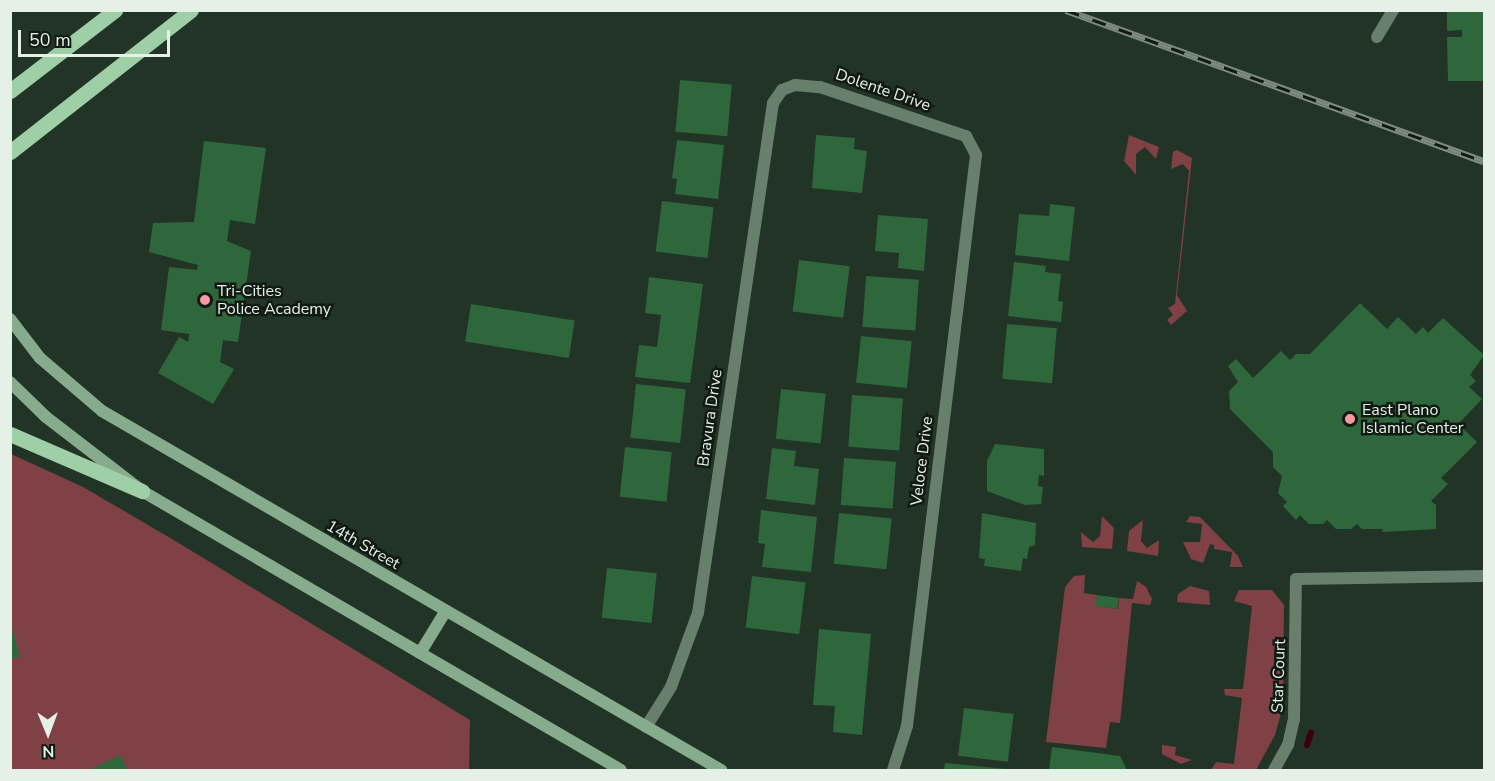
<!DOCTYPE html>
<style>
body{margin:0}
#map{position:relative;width:1495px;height:781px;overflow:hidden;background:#223426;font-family:"Nunito Sans",sans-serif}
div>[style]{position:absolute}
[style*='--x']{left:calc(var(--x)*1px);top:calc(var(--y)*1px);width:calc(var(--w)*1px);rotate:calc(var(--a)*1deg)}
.green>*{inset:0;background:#7f4146}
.stream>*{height:6px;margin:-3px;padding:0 3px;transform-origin:3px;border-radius:3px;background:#39000b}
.building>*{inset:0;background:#2f673d;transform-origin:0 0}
.minor>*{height:12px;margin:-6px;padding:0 6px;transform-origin:6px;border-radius:6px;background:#677f6b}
.secondary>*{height:12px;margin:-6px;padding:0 6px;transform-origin:6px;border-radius:6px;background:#86ac8d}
.primary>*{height:15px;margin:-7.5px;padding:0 7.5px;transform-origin:7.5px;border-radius:7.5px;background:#9ecfa7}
.rail>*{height:7px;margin-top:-3.5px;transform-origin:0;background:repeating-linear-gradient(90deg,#111913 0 14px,#7d8c80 0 28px);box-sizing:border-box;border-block:2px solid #7d8c80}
.dots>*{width:16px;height:16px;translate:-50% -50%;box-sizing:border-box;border:3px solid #111913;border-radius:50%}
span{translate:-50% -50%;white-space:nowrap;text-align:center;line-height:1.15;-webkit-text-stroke:5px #111913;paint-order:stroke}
.street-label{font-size:16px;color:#e5f1e7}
.poi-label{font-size:16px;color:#e5f1e7}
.left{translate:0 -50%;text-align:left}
.frame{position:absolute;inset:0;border:12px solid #e5f1e7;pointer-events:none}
.north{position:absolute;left:18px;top:703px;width:60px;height:60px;-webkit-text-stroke:4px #111913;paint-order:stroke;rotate:179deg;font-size:16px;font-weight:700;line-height:24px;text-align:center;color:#e5f1e7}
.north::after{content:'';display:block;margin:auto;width:21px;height:27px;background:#e5f1e7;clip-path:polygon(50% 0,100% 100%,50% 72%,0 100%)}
.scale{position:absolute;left:18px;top:30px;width:152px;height:27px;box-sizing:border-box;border:3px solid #e5f1e7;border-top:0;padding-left:8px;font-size:18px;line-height:21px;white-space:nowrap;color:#e5f1e7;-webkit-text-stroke:4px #111913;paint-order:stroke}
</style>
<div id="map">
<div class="green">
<div style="clip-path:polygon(1129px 135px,1159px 147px,1156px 159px,1145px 147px,1136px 154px,1136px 175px,1124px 161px)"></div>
<div style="clip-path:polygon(1177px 150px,1192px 158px,1177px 295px,1187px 311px,1171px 325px,1167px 320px,1173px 315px,1168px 308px,1175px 304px,1189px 171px,1183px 164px,1171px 169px,1173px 152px)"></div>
<div style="clip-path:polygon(11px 454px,83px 487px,172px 539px,470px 720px,469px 770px,11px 770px)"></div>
<div style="clip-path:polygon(1102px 516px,1114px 528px,1112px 549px,1082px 547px,1081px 532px,1093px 542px,1100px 536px)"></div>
<div style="clip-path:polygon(1190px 516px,1200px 517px,1238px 556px,1243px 567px,1230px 567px,1232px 552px,1214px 549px,1214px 545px,1210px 544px,1203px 563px,1191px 559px,1183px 542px,1200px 542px,1202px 524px,1186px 522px)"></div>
<div style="clip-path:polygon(1143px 520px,1141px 541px,1147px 548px,1159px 540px,1158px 556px,1127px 551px,1129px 531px)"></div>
<div style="clip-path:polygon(1085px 575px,1084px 593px,1097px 595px,1096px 606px,1118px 609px,1119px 598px,1133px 599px,1137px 581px,1146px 587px,1152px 599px,1150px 605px,1132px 603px,1120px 723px,1110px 722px,1106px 748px,1046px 742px,1065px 587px,1074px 576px)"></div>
<div style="clip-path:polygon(1190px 586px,1209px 591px,1210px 605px,1177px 602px,1178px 594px)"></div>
<div style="clip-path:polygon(1239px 590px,1272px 590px,1284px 605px,1283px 706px,1275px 735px,1256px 770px,1211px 770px,1216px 762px,1234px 764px,1242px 698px,1225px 695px,1224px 689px,1243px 689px,1252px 606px,1234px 601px)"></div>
<div style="clip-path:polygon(1162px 745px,1176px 747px,1175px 755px,1192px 760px,1181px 764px,1162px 754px)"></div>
</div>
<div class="stream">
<div style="--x:1307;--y:745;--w:13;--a:-72"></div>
</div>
<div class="building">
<div style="clip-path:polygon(1447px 10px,1484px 10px,1484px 81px,1448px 81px,1447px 37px,1462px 37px,1462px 30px,1447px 31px)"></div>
<div style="left:680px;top:80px;width:52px;height:52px;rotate:5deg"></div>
<div style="clip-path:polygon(816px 135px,855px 138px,854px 149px,867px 151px,862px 193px,812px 188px)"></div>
<div style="clip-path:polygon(677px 140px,724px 145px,718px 199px,675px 194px,677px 179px,672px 178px)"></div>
<div style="clip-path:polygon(204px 141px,266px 148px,255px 224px,230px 220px,227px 241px,251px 251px,238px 342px,223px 340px,220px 362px,234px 369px,213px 404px,158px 373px,179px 337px,188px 342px,189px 334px,161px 330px,169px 267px,197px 270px,198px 265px,149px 252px,153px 223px,194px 222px)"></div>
<div style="left:662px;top:201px;width:52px;height:51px;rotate:7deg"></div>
<div style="clip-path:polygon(1050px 204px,1075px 207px,1069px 261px,1015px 255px,1019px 214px,1049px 216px)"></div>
<div style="clip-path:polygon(878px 215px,928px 219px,924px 271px,898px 268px,899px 253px,875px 251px)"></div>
<div style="left:799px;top:260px;width:51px;height:52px;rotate:7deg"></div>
<div style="clip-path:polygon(1014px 262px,1046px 266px,1045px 272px,1061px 274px,1058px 301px,1063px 302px,1061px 322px,1008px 316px)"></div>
<div style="left:866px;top:276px;width:53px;height:51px;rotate:4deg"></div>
<div style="clip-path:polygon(649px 277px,703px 284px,690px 383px,635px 377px,639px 345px,657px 347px,661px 315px,645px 313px)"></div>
<div style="clip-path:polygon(1360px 303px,1387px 329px,1398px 317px,1416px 334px,1423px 327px,1428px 333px,1443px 318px,1484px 355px,1470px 375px,1476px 381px,1469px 387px,1482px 399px,1458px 424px,1477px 442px,1441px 478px,1448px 484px,1431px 501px,1436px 505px,1436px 529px,1382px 532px,1383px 529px,1362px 529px,1357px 524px,1351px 529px,1336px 529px,1327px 520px,1323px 524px,1309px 524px,1300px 515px,1296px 520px,1283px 506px,1287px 502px,1278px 493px,1282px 476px,1273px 467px,1273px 452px,1230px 409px,1229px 391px,1238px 382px,1228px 366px,1236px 359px,1253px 378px,1281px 351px,1290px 360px,1296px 354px,1310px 354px)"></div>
<div style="left:471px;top:304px;width:105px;height:38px;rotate:9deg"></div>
<div style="left:1007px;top:324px;width:50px;height:55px;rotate:5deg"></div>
<div style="left:861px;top:336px;width:51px;height:47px;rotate:6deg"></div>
<div style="left:636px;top:384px;width:50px;height:54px;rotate:6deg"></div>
<div style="left:781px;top:389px;width:45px;height:50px;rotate:6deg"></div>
<div style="left:852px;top:395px;width:51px;height:52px;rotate:4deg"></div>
<div style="clip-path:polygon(995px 444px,1044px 449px,1044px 476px,1039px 475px,1038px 486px,1043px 487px,1041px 504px,1025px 505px,987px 491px,987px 461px)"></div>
<div style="left:625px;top:447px;width:47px;height:50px;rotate:6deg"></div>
<div style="clip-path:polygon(772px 448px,796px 451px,794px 466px,819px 469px,815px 505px,766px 499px)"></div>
<div style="left:844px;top:458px;width:52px;height:47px;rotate:4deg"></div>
<div style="clip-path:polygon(761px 510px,817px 517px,811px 572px,762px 567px,765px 544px,758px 543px)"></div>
<div style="left:839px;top:513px;width:53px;height:51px;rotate:6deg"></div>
<div style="clip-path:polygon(982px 513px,1036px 523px,1035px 545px,1029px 547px,1027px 559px,1023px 558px,1021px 571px,984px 566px,985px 559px,979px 558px)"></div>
<div style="left:607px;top:568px;width:50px;height:50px;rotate:6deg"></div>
<div style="left:752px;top:576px;width:54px;height:52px;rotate:7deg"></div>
<div style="left:1097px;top:595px;width:22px;height:11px;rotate:8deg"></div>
<div style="clip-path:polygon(11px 624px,20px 657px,10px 659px,10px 625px)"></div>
<div style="clip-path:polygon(819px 629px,871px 634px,862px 735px,833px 732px,835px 706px,813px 705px)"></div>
<div style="left:964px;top:708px;width:50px;height:48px;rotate:7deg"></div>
<div style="clip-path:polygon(1052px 747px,1120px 756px,1127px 770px,1049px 770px)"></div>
<div style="clip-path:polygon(120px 755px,128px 770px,89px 770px)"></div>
<div style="clip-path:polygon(945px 763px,1006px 769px,1006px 770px,944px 770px)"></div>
</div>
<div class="minor">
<div style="--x:1377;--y:37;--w:31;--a:-59"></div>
<div style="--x:646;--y:727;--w:47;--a:-58"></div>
<div style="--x:671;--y:687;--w:79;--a:-70"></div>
<div style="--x:698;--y:613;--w:515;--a:-81.63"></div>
<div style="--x:773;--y:103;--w:16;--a:-55"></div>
<div style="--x:782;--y:90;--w:14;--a:-21"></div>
<div style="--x:795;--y:85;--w:25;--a:5"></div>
<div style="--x:820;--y:87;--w:154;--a:18.6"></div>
<div style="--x:966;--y:136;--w:21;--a:62"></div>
<div style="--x:976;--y:155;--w:575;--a:96.89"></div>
<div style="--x:907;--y:726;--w:46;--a:107.7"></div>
<div style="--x:1274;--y:770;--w:29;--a:-61"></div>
<div style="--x:1288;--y:745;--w:27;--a:-77"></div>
<div style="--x:1294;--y:719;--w:140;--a:-89.2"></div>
<div style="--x:1296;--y:579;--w:188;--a:-0.9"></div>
</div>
<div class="secondary">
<div style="--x:10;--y:319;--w:49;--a:52.4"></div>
<div style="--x:40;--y:358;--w:82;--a:40.5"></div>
<div style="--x:102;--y:411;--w:716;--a:30.11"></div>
<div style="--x:10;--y:382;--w:50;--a:44.2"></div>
<div style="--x:46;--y:417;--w:121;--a:37.6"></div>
<div style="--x:142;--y:491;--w:554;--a:30.22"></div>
<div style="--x:420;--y:653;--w:48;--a:-58.6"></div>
</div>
<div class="primary">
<div style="--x:10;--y:91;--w:133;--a:-37.6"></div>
<div style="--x:10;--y:152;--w:230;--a:-38.1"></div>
<div style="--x:10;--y:434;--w:144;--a:23.4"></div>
</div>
<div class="rail">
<div style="--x:1066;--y:10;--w:444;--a:19.9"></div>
</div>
<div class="dots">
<div style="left:205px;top:300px;background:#f49aa0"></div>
<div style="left:1350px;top:419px;background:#f49aa0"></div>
</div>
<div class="street-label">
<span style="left:883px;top:90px;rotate:19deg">Dolente Drive</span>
<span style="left:710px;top:418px;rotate:-82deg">Bravura Drive</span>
<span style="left:922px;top:461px;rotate:-83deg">Veloce Drive</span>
<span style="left:363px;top:545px;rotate:30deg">14th Street</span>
<span style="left:1279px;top:676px;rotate:-88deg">Star Court</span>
</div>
<div class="poi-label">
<span class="left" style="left:217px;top:300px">Tri-Cities<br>Police Academy</span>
<span class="left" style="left:1362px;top:419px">East Plano<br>Islamic Center</span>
</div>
<div class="frame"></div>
<div class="north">N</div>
<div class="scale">50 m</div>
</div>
